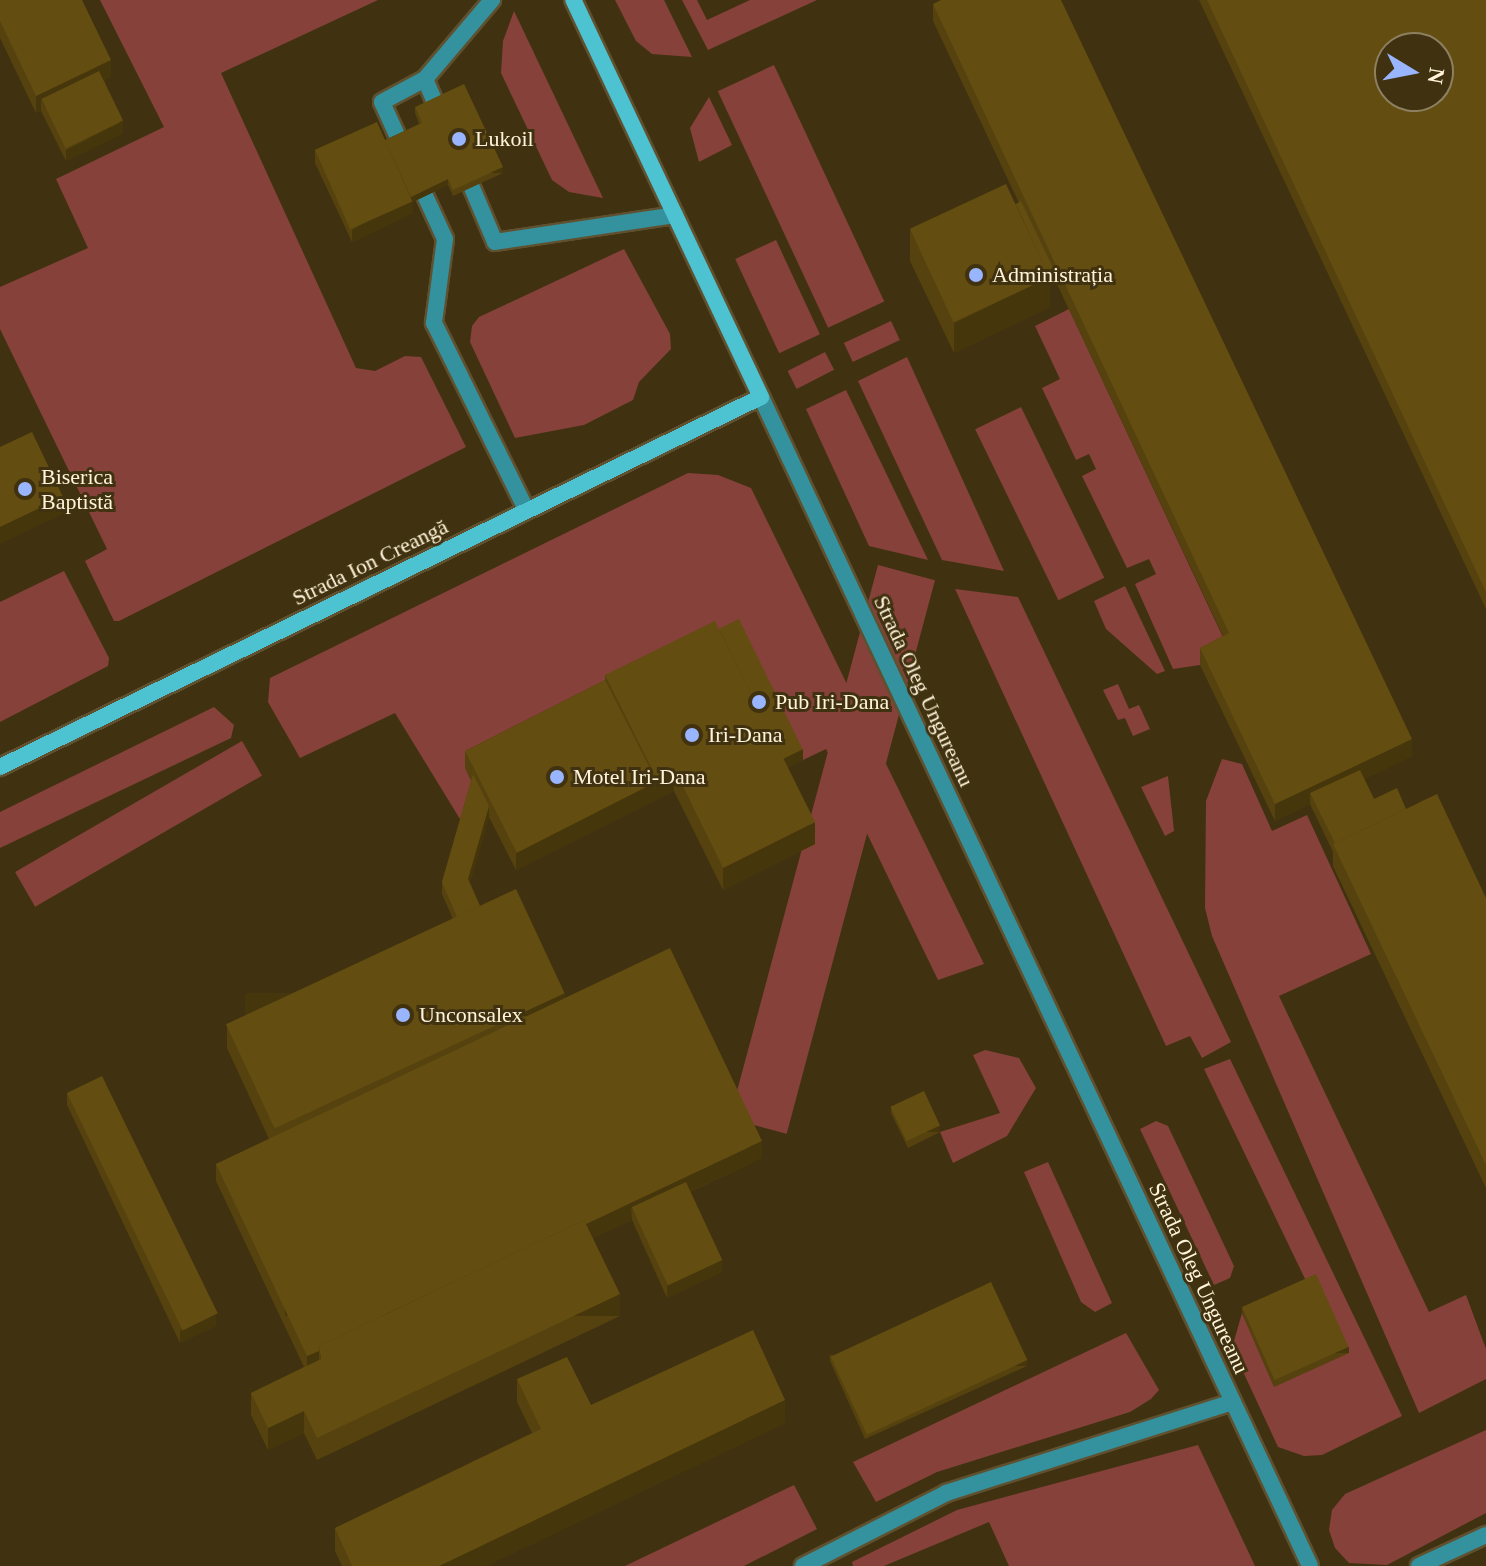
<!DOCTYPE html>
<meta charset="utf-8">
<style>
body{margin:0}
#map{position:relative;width:1486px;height:1566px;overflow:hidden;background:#403210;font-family:"Times New Roman",serif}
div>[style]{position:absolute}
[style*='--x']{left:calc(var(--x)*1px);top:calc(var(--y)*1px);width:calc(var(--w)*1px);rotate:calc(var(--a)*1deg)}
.green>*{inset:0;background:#85413a;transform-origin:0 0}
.roads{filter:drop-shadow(2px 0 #5f5130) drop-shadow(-2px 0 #5f5130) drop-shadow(0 2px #5f5130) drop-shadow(0 -2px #5f5130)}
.lane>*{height:16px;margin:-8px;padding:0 8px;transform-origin:8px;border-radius:8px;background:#34929e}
.street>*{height:16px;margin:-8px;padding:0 8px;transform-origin:8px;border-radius:8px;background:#34929e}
.secondary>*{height:16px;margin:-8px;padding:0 8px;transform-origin:8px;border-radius:8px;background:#4dc2d1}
.wall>*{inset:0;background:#55420e}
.shaded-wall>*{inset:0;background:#45360b;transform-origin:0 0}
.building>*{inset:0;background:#634d10;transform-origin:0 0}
.dots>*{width:22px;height:22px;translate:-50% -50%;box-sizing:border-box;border:4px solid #403210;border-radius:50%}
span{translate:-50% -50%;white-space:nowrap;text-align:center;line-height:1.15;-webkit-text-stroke:6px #403210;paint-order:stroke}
.poi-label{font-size:22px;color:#fff4da}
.left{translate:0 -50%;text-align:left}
.street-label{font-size:22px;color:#fff4da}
.north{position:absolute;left:1374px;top:32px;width:80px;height:80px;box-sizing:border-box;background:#403210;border:2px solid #8c8061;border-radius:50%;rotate:100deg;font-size:22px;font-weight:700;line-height:32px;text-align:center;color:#fff4da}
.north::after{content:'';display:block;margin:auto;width:28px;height:36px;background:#98b5fd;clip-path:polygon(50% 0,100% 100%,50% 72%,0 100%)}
</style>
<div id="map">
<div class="green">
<div style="clip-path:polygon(100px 0,378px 0,221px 73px,356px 368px,375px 371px,405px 356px,421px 357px,466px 447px,119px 621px,114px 621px,85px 561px,107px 549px,0 329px,0 287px,88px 248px,56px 179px,164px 127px)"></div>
<div style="clip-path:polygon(615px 0,664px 0,692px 57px,652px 54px,636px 41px)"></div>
<div style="clip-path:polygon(682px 0,697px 0,707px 20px,750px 0,817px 0,708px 50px)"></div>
<div style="clip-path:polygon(514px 11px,603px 198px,569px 192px,552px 180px,501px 73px,503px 41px)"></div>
<div style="left:774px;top:65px;width:261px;height:62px;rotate:65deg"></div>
<div style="clip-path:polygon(709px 97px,732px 145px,699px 162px,690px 128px)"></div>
<div style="left:776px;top:240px;width:104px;height:45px;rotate:65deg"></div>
<div style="clip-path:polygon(624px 249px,670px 334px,671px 349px,639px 382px,633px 400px,584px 425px,515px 438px,470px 342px,472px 326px,479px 317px)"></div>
<div style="clip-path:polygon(1069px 309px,1229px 650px,1200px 665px,1173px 669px,1135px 584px,1156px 574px,1149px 559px,1127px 568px,1082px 476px,1096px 469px,1089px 454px,1076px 460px,1042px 388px,1060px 379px,1035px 326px)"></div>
<div style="left:891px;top:321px;width:21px;height:52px;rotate:65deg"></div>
<div style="left:825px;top:352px;width:20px;height:42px;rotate:63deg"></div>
<div style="clip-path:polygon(907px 357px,1004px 571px,942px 560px,858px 381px)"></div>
<div style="clip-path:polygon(846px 390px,928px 560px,869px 546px,806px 409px)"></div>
<div style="left:1021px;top:407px;width:190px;height:51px;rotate:64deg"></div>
<div style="clip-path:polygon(688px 473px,718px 475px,751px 488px,984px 964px,938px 980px,826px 749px,803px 760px,473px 785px,463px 824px,395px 713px,300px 758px,268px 702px,270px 678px)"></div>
<div style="left:878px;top:565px;width:59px;height:573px;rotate:15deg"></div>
<div style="clip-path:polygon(64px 571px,109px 658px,108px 666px,0 722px,0 602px)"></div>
<div style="clip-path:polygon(1125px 586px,1165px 671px,1157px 674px,1106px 629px,1094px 601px)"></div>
<div style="clip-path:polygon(955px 589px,1018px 597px,1231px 1042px,1202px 1058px,1190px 1036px,1166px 1046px)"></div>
<div style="clip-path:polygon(1118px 684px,1129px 709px,1139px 705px,1150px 729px,1133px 736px,1125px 718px,1118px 720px,1103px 690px)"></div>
<div style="clip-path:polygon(214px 707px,234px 725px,231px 738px,0 848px,0 812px)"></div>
<div style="left:242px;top:741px;width:40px;height:262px;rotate:60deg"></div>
<div style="clip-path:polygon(1222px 759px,1242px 764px,1272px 831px,1307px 815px,1371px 954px,1279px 996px,1429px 1312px,1466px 1295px,1486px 1349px,1486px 1379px,1419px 1413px,1212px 936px,1205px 908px,1206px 801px)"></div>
<div style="clip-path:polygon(1168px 776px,1174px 831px,1165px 836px,1141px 787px)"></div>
<div style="clip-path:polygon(985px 1050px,1019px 1058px,1036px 1088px,1007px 1136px,953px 1163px,940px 1132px,1000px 1113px,973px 1055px)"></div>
<div style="clip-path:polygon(1230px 1059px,1402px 1416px,1322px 1455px,1304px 1456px,1278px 1447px,1232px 1348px,1242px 1313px,1274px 1386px,1307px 1283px,1204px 1069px)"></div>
<div style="clip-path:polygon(1156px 1121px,1168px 1126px,1234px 1266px,1230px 1278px,1214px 1285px,1140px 1129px)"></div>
<div style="clip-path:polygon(1048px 1162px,1112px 1303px,1095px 1312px,1081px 1302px,1024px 1172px)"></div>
<div style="clip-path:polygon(1126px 1333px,1159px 1390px,1151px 1399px,1130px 1412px,937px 1472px,876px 1502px,853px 1462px)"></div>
<div style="clip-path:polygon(1486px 1430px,1486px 1513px,1387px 1565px,1349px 1563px,1335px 1548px,1329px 1530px,1332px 1510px,1345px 1494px)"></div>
<div style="clip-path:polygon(1198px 1445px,1255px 1566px,1009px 1566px,989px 1522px,884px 1566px,853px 1566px,852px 1562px,957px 1510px)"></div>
<div style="clip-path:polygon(794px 1485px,817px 1529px,744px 1566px,625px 1566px)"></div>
</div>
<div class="roads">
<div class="lane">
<div style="--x:442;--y:119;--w:43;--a:-113"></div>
<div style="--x:425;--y:79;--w:104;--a:-49.7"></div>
<div style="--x:406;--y:155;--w:58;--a:-114.4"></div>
<div style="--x:382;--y:102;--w:49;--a:-28.1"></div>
<div style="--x:464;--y:169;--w:79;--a:67"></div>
<div style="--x:495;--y:242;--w:182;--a:-8.5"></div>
<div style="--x:416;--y:176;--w:69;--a:65.3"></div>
<div style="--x:445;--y:239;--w:85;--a:97.5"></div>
<div style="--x:434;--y:323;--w:208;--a:63.7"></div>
<div style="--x:803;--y:1566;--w:161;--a:-27"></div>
<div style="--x:946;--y:1493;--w:301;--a:-17.6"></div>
<div style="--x:1419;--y:1566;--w:74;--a:-24.8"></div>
</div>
<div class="street">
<div style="--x:761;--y:397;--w:1291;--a:64.84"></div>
</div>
<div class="secondary">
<div style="--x:0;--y:767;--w:846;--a:-25.93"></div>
<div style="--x:761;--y:397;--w:439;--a:-115.3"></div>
</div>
</div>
<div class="wall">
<div style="clip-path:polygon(0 0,111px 77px,104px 80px,123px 133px,66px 161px,41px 111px,36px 113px,0 38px)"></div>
<div style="clip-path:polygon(1199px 0,1486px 0,1486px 609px)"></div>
<div style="clip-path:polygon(933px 4px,1412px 756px,1364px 779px,1374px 799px,1406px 809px,1486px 898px,1486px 1188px,1333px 866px,1333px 852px,1310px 804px,1275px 821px,1200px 665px,1200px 648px,1223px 636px,1056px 282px,1050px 285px,1050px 307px,954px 353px,910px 261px,910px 230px,1019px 203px,933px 21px)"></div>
<div style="clip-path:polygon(415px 107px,503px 173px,453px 196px,448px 185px,413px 202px,413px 213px,352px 242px,315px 163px,315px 151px,385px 140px,419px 124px,415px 113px)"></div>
<div style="clip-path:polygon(719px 629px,803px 760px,788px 768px,815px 844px,723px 890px,674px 791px,516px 870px,489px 817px,470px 883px,480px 906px,565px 998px,762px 1158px,690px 1192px,722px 1272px,667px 1298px,632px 1220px,593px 1238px,620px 1316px,317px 1460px,304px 1433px,268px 1450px,251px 1415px,251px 1393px,304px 1367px,216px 1181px,216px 1164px,269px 1139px,227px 1048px,227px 1026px,453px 919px,442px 894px,442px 882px,471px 781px,465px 768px,465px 751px,605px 680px,605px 675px)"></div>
<div style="clip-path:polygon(67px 1093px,216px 1326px,180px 1343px,67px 1105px)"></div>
<div style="clip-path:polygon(891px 1107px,940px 1132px,908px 1148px,891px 1113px)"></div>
<div style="clip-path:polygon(1242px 1307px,1349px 1353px,1274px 1387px,1242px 1313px)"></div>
<div style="clip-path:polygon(830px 1355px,1027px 1366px,865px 1439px,830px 1361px)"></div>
<div style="clip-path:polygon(517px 1379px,591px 1405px,785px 1423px,486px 1566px,342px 1566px,335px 1551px,335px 1528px,532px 1433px,517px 1402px)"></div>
</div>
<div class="shaded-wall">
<div style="clip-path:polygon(111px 60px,111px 77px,46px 109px,41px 99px,41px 111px,36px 113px,36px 96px)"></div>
<div style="clip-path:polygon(123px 121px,123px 133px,66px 161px,66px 150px)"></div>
<div style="left:503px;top:167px;width:6px;height:55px;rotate:90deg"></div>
<div style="clip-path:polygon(448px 179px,448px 185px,413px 202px,413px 213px,352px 242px,352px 230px,409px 198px)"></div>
<div style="clip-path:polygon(1057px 276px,1057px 282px,1050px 285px,1050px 307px,954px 353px,954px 323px,1050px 277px)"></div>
<div style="clip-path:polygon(63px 497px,63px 514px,0 544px,0 527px)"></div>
<div style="clip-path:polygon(1412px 739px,1412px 756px,1315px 802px,1310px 793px,1310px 804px,1275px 821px,1275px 804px)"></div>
<div style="clip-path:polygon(803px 749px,803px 760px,779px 773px,779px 761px)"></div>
<div style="clip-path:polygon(674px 768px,674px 791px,516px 870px,516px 853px,656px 782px,656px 777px)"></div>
<div style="clip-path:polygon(489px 806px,489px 818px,468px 891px,468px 879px)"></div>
<div style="clip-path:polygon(815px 822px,815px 844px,723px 890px,723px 868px)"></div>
<div style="left:565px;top:993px;width:23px;height:320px;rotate:90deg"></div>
<div style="left:940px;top:1126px;width:6px;height:36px;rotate:90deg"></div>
<div style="clip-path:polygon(762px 1141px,762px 1158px,636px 1217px,631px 1207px,632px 1220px,321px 1367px,320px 1350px)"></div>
<div style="clip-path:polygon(722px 1260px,722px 1272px,667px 1298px,667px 1286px)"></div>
<div style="left:620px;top:1294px;width:22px;height:335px;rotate:90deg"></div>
<div style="clip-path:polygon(216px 1314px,216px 1326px,180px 1343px,180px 1331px)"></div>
<div style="left:1349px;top:1347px;width:6px;height:82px;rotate:90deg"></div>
<div style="clip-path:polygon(319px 1351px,319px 1368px,307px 1374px,307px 1356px)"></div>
<div style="left:1027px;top:1360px;width:6px;height:178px;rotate:90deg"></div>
<div style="clip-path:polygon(785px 1400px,785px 1423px,486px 1566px,439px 1566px)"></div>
<div style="clip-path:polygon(304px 1411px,304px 1433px,268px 1450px,268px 1428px)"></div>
</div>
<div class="building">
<div style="clip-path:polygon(0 0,82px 0,111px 60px,36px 96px,0 21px)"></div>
<div style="clip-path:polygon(941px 0,1061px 0,1412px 739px,1275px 804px,1200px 648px,1229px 633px,933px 4px)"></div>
<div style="clip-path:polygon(evenodd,1207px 0,1486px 0,1486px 592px,1207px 0,1390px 48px,1438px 48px,1438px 96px,1390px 96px,1390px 48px)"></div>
<div style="left:99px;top:71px;width:55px;height:64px;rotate:64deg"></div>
<div style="clip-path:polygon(464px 84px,503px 167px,453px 190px,448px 179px,411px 197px,385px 140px,422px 123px,415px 107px)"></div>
<div style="left:377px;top:122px;width:87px;height:68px;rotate:66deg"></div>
<div style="left:1006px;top:184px;width:103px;height:106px;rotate:65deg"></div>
<div style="clip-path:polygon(1021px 201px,1057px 276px,1050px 279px,1016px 204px)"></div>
<div style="clip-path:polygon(32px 432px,63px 497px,0 527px,0 447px)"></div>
<div style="left:739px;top:619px;width:145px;height:22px;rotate:64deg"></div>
<div style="clip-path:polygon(715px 621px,815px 822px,723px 868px,674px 768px,656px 777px,605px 675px)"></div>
<div style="left:605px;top:680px;width:114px;height:157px;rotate:63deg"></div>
<div style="clip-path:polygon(1360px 770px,1374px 799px,1397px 788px,1406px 809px,1335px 843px,1310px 793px)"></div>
<div style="clip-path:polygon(473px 774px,489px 806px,468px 879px,480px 906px,457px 917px,442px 882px)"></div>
<div style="clip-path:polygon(1437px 794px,1486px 898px,1486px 1165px,1333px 844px)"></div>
<div style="left:516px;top:889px;width:115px;height:320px;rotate:65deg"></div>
<div style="clip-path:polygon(670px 948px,762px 1141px,586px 1224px,584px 1220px,319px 1346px,319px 1351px,307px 1356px,216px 1164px)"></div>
<div style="left:102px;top:1076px;width:264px;height:39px;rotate:64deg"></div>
<div style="left:924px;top:1091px;width:38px;height:37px;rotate:65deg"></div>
<div style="left:686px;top:1182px;width:86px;height:60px;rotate:65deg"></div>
<div style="clip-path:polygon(584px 1220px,620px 1294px,317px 1438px,304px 1411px,268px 1428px,251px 1393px,321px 1359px,319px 1346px)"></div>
<div style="left:1316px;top:1274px;width:80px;height:81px;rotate:66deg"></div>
<div style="left:991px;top:1282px;width:86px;height:177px;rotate:65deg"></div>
<div style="clip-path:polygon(753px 1330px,785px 1400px,439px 1566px,352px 1566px,335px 1528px,541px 1429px,517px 1379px,567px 1357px,591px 1405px)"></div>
</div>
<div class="dots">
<div style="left:459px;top:139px;background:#98b5fd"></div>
<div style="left:976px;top:275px;background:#98b5fd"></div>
<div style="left:25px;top:489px;background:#98b5fd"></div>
<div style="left:759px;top:702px;background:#98b5fd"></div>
<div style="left:692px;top:735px;background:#98b5fd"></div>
<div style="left:557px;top:777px;background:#98b5fd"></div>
<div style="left:403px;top:1015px;background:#98b5fd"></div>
</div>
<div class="poi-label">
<span class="left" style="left:475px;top:139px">Lukoil</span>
<span class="left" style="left:992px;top:275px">Administrația</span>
<span class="left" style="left:41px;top:489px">Biserica<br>Baptistă</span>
<span class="left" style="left:775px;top:702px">Pub Iri-Dana</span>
<span class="left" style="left:708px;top:735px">Iri-Dana</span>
<span class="left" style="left:573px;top:777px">Motel Iri-Dana</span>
<span class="left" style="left:419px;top:1015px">Unconsalex</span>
</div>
<div class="street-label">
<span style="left:370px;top:562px;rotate:-26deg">Strada Ion Creangă</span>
<span style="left:924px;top:691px;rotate:65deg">Strada Oleg Ungureanu</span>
<span style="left:1199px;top:1278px;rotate:65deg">Strada Oleg Ungureanu</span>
</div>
<div class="north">N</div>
</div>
